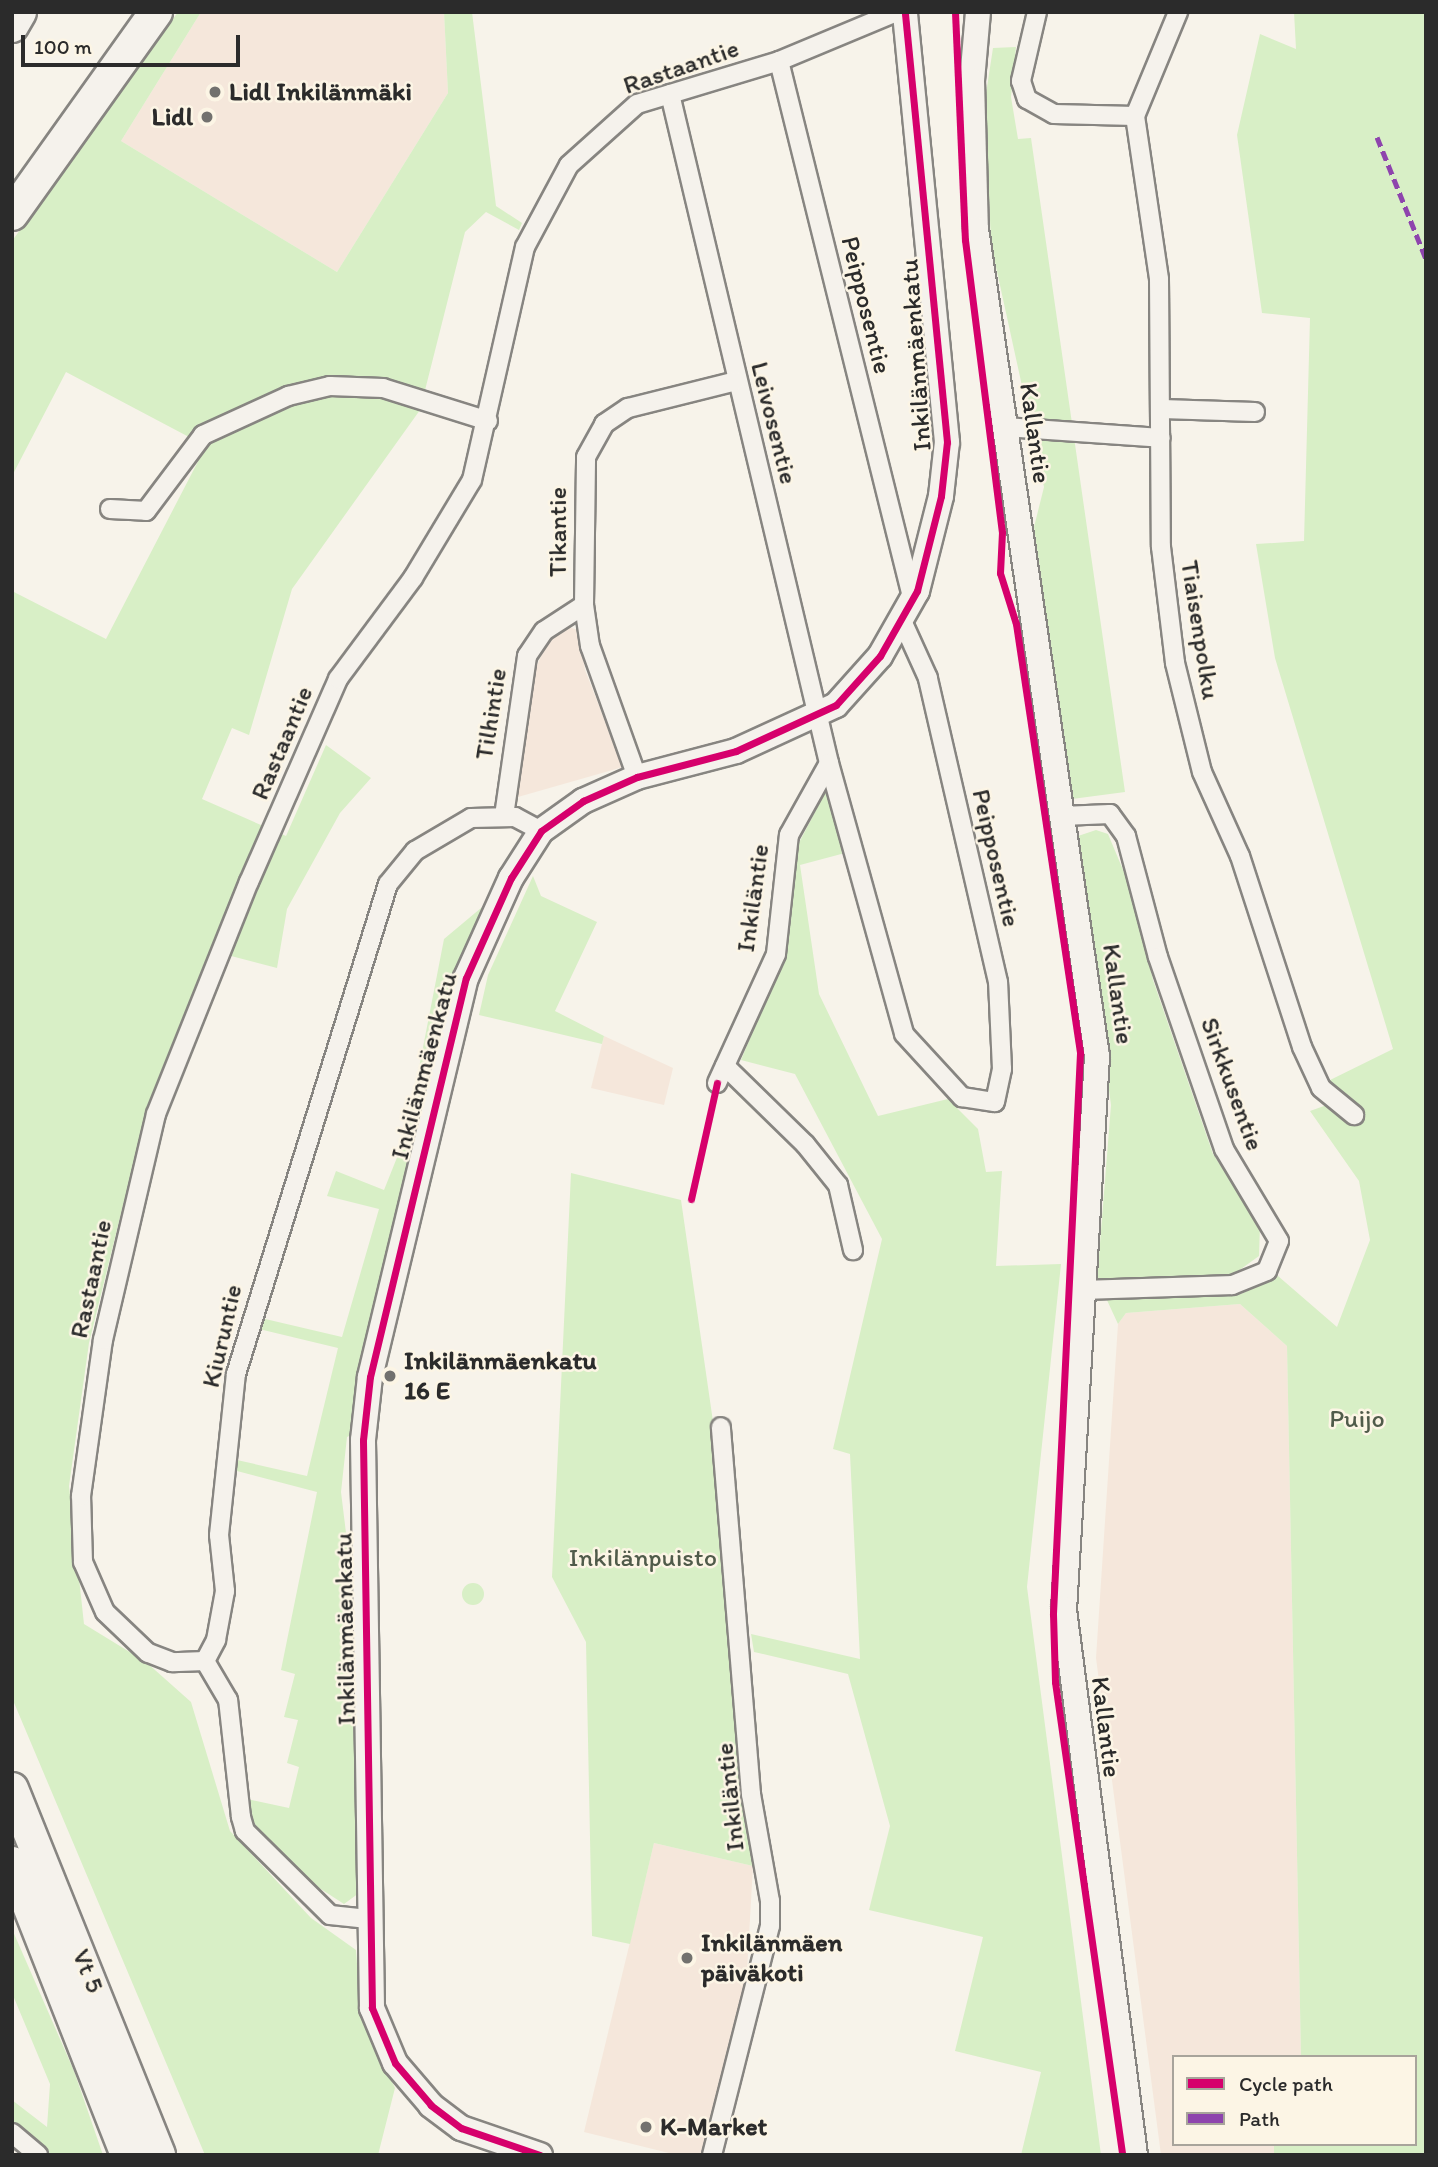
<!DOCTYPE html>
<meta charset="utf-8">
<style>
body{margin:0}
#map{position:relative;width:1438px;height:2167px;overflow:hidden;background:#f7f3ea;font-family:Itim,sans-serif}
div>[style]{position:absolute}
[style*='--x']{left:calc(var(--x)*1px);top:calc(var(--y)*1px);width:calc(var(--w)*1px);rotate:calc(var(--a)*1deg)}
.built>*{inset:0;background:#f5e7db}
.green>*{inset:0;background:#d8efc6}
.round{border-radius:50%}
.roads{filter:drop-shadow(2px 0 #878581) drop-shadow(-2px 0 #878581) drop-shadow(0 2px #878581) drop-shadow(0 -2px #878581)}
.street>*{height:18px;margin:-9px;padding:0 9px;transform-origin:9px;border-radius:9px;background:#f5f2ec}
.secondary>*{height:24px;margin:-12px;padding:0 12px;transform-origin:12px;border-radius:12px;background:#f5f2ec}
.highway>*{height:32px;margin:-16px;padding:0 16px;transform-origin:16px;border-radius:16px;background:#f5f2ec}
.quiet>*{height:5px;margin-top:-2.5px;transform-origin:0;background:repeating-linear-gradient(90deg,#8e44ad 0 10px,transparent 0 15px)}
.cycleway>*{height:7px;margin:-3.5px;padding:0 3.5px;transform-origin:3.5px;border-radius:3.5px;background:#d6006c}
.dots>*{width:19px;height:19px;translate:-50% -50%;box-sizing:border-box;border:4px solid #fcf5e5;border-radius:50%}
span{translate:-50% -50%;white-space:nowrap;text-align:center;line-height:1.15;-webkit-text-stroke:5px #fcf5e5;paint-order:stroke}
.street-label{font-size:26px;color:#2b2b2b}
.poi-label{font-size:26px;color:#2b2b2b;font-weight:700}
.left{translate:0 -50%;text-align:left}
.right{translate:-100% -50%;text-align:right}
.park-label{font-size:26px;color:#505b4a}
.frame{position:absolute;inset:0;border:14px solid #2b2b2b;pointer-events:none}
.legend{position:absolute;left:1172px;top:2055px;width:245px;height:91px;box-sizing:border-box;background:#fcf5e5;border:2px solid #a8a49b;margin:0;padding:9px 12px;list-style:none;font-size:21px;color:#2b2b2b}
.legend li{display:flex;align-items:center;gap:14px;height:35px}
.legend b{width:35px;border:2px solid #a8a49b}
.scale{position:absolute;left:21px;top:35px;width:219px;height:32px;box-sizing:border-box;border:4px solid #2b2b2b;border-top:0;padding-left:9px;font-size:21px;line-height:24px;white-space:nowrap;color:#2b2b2b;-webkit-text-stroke:5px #fcf5e5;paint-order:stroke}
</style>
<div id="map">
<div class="built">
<div style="clip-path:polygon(201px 12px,444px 12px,448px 93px,337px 272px,121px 141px)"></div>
<div style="clip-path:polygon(565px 626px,578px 630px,585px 670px,623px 767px,518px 797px,532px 677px,545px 647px)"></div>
<div style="clip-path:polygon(604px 1036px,673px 1068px,664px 1105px,591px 1088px)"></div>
<div style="clip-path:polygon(1240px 1304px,1287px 1346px,1301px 2057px,1174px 2057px,1174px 2144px,1296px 2144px,1274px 2146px,1274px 2155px,1161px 2155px,1096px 1658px,1118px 1324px,1126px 1313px)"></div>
<div style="clip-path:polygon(654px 1843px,753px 1866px,747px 1971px,714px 2155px,677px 2155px,584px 2132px)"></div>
</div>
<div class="green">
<div style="clip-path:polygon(178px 12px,201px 12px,121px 141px,337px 272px,448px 93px,444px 12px,472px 12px,496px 206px,522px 223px,519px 230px,486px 212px,465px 232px,420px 410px,292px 589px,249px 735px,232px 728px,202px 799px,286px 836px,326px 745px,371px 778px,340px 813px,287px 909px,277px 968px,212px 951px,131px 1173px,89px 1343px,69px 1486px,84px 1624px,146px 1662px,191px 1702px,230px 1831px,311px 1918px,356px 1950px,361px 2017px,395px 2088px,378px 2155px,205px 2155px,12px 1698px,12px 591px,106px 639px,206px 446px,66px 372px,12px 476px,12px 241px)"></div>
<div style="clip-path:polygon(1294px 12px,1426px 12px,1426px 2155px,1274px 2155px,1274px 2146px,1296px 2144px,1415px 2144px,1415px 2057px,1301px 2057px,1287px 1346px,1240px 1304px,1126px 1313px,1118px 1324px,1106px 1298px,1241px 1294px,1278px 1276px,1337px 1327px,1370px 1240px,1359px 1181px,1310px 1111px,1324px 1106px,1326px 1082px,1393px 1049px,1275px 658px,1256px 544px,1304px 541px,1310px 318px,1262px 313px,1237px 135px,1260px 34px,1296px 49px)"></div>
<div style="clip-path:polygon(1016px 47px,1011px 97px,1018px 139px,1031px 138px,1125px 792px,1072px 799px,1034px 527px,1044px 487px,991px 244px,985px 100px,993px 48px)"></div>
<div style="clip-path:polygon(828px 787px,845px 853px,800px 865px,819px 994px,878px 1116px,948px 1099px,978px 1129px,986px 1172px,1002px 1171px,996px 1266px,1061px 1264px,1027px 1587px,1101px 2155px,1021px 2155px,1041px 2072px,955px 2051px,983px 1937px,869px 1910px,890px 1826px,848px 1674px,754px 1652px,751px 1634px,860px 1659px,850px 1454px,833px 1449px,882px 1239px,795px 1074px,741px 1060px,786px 950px,790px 860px)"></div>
<div style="clip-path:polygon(1096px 830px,1108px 834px,1134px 896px,1153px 980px,1213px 1154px,1260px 1225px,1259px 1256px,1234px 1274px,1097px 1281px,1111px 1105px,1075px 837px)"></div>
<div style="clip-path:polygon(533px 876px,541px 896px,597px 922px,555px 1011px,604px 1036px,602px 1044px,479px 1015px,488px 975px)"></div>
<div style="clip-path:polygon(487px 903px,353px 1434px,347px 1437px,341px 1492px,353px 1590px,359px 1893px,344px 1904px,310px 1882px,251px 1820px,247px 1799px,289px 1808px,299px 1767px,287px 1763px,298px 1720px,284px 1717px,295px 1674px,281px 1670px,317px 1492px,237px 1471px,237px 1460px,307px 1476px,338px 1348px,259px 1329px,261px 1318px,342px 1337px,379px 1209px,327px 1196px,336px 1171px,384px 1190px,406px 1135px,444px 939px)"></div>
<div style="clip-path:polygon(571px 1173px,681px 1200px,733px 1560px,746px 1829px,753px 1866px,654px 1843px,630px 1944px,592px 1936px,586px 1642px,552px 1577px)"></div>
<div class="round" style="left:462px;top:1583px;width:22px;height:22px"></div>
<div style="clip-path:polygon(12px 1929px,74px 2071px,103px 2155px,51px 2155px,12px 2126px,12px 2100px,47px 2127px,50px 2084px,12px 1993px)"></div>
</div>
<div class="roads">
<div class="street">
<div style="--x:1037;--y:12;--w:71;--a:103.1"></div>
<div style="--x:1021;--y:81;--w:19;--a:72"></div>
<div style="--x:1027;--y:99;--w:31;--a:29"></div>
<div style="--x:1054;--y:114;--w:81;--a:1.4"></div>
<div style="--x:1135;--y:116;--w:113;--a:-67.5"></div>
<div style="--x:779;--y:61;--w:556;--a:76.06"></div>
<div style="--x:670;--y:94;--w:688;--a:76.63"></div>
<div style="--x:829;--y:763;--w:281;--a:74.5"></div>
<div style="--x:904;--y:1034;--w:86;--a:47.4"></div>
<div style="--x:962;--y:1097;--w:33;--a:9"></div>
<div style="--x:995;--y:1102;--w:34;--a:-78"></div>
<div style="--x:1002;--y:1069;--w:87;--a:-92.6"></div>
<div style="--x:998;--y:982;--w:312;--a:-103"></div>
<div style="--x:928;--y:678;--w:60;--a:-114.4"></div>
<div style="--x:1135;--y:116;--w:165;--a:81.6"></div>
<div style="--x:1159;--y:279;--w:268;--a:89.6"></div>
<div style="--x:1161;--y:547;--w:117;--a:83.1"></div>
<div style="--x:1175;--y:663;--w:112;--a:76.1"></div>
<div style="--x:1202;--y:772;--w:92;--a:65.7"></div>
<div style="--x:1240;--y:856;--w:201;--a:72"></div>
<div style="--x:1302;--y:1047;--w:45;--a:65.1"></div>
<div style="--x:1321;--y:1088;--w:43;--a:39.3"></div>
<div style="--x:1162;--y:409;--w:93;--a:1.8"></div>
<div style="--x:1005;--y:427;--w:156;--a:4"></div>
<div style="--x:110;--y:509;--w:36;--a:3"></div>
<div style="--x:146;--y:511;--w:95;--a:-53.1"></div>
<div style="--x:203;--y:435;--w:94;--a:-24.6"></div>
<div style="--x:288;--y:396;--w:43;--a:-13.4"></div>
<div style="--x:330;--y:386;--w:53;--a:2.2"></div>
<div style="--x:383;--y:388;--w:110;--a:17.4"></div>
<div style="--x:637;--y:777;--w:139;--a:-109.7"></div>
<div style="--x:590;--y:646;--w:41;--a:-98.3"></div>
<div style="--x:584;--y:605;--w:148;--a:-89.2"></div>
<div style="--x:586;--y:457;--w:38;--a:-61"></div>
<div style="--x:604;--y:424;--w:29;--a:-34"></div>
<div style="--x:628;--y:408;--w:111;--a:-14"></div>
<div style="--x:504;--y:816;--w:162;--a:-81.8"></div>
<div style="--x:527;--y:656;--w:30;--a:-56"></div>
<div style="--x:544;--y:631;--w:48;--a:-33"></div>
<div style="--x:1062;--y:816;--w:48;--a:-2.4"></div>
<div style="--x:1110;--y:814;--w:27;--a:54"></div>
<div style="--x:1126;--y:836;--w:125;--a:75.2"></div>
<div style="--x:1158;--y:957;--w:203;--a:71"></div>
<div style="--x:1224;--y:1149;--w:107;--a:59.1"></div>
<div style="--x:1279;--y:1241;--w:32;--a:112"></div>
<div style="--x:1267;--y:1271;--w:38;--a:158"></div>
<div style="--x:1232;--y:1285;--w:148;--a:178.1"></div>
<div style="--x:725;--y:1066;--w:112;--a:44.3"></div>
<div style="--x:805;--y:1144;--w:53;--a:51.2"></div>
<div style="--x:838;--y:1185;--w:67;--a:77"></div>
<div style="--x:717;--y:1083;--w:142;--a:-65.4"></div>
<div style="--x:776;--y:954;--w:120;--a:-83.8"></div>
<div style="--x:789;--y:835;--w:82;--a:-60.9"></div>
<div style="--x:205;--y:1661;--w:33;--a:178"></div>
<div style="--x:172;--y:1662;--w:26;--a:-159"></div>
<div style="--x:148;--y:1653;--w:59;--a:-136.4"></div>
<div style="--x:105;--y:1612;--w:55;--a:-113.7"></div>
<div style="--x:83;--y:1562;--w:66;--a:-91.7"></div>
<div style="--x:81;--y:1496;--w:158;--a:-82"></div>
<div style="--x:103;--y:1340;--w:232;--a:-76.8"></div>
<div style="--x:156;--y:1114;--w:250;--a:-68.2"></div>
<div style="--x:249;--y:882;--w:222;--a:-66.3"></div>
<div style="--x:338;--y:679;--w:126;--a:-53.4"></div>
<div style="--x:413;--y:578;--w:114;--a:-59"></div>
<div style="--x:472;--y:480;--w:239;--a:-77.2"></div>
<div style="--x:525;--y:247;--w:93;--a:-61.8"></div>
<div style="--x:569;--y:165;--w:91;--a:-41.9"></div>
<div style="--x:637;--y:104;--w:148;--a:-16.8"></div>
<div style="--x:779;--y:61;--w:128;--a:-22.6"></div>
<div style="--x:368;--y:1919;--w:38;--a:-174"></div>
<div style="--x:330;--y:1915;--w:120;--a:-135.3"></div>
<div style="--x:245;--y:1831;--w:15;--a:-106"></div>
<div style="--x:241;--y:1817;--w:118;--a:-96.3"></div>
<div style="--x:228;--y:1700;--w:45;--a:-120.5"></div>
<div style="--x:205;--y:1661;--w:24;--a:-62"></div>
<div style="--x:216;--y:1640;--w:50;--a:-79.6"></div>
<div style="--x:225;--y:1591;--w:56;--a:-96.1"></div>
<div style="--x:219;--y:1535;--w:162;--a:-84"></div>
<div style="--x:236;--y:1374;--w:513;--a:-72.77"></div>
<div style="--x:388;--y:884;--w:43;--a:-50.7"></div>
<div style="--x:415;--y:851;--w:65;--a:-30.5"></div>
<div style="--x:471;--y:818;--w:44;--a:-1.3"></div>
<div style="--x:515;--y:817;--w:30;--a:28"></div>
<div style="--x:12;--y:2133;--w:34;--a:40"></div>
<div style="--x:712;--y:2155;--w:236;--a:-75.8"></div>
<div style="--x:770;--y:1926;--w:25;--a:-90"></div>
<div style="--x:770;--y:1901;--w:109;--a:-100.1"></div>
<div style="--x:751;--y:1794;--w:368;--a:-94.7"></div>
</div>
<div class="secondary">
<div style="--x:978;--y:12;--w:69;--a:95"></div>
<div style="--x:972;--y:81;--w:148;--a:88.5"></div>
<div style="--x:976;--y:229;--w:836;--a:81.68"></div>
<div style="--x:1097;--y:1056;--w:555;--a:93.41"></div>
<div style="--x:1064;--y:1610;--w:550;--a:82.58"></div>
<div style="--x:540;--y:2155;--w:83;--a:-161.1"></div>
<div style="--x:461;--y:2128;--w:38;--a:-143"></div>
<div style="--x:431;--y:2105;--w:55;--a:-130.6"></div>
<div style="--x:395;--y:2063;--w:60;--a:-112.7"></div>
<div style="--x:372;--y:2008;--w:568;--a:-90.91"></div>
<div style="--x:363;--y:1440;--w:63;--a:-83.7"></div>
<div style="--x:370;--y:1377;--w:410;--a:-76.5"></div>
<div style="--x:466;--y:978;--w:110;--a:-65.8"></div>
<div style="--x:511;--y:878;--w:56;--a:-57.4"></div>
<div style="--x:541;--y:831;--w:52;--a:-35.5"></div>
<div style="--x:583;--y:801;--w:59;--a:-24"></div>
<div style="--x:637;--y:777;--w:102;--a:-14.7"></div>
<div style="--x:736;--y:751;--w:110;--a:-24.7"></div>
<div style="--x:836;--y:705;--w:66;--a:-48.1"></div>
<div style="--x:880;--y:656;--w:75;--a:-60.4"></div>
<div style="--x:917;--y:591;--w:98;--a:-75.8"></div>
<div style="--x:941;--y:496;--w:54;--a:-83.7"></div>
<div style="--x:947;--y:442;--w:432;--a:-95.6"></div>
</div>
<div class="highway">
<div style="--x:12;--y:26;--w:16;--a:-60"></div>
<div style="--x:12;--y:214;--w:248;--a:-54.5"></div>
<div style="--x:12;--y:1789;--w:394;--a:68.1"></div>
<div style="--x:12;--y:1863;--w:314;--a:68.5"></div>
</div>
</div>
<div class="quiet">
<div style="--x:1377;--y:137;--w:131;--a:68.1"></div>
</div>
<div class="cycleway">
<div style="--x:955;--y:12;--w:228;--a:87.5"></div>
<div style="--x:965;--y:240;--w:294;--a:82.8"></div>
<div style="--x:1002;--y:532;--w:41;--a:92.8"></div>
<div style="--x:1000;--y:573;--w:53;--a:72.6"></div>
<div style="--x:1016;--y:624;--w:434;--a:81.5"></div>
<div style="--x:1080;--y:1053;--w:562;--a:92.76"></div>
<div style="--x:1053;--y:1614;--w:68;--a:88.3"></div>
<div style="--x:1055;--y:1682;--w:478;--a:81.9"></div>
<div style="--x:691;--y:1199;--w:119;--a:-77.4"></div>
<div style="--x:540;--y:2155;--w:83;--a:-161.1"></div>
<div style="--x:461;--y:2128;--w:38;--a:-143"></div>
<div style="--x:431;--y:2105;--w:55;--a:-130.6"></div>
<div style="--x:395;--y:2063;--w:60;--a:-112.7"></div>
<div style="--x:372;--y:2008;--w:568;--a:-90.91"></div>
<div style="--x:363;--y:1440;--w:63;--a:-83.7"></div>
<div style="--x:370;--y:1377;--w:410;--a:-76.5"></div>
<div style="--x:466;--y:978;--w:110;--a:-65.8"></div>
<div style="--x:511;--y:878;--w:56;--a:-57.4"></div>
<div style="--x:541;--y:831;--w:52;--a:-35.5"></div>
<div style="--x:583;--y:801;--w:59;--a:-24"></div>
<div style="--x:637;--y:777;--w:102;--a:-14.7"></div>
<div style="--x:736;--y:751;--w:110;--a:-24.7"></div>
<div style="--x:836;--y:705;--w:66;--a:-48.1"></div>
<div style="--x:880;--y:656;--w:75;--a:-60.4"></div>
<div style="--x:917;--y:591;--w:98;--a:-75.8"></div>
<div style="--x:941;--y:496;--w:54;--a:-83.7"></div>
<div style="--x:947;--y:442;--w:432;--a:-95.6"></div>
</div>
<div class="dots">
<div style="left:215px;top:92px;background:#72716e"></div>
<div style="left:207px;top:117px;background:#72716e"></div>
<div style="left:390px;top:1376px;background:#72716e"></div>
<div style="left:687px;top:1958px;background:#72716e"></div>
<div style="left:646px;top:2127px;background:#72716e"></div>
</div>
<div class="street-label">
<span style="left:681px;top:67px;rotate:-19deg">Rastaantie</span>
<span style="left:866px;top:305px;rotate:76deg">Peipposentie</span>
<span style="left:916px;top:355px;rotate:-94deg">Inkilänmäenkatu</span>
<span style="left:774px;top:423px;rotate:76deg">Leivosentie</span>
<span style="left:1035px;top:433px;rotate:82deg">Kallantie</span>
<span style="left:558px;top:532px;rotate:-90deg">Tikantie</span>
<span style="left:1200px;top:630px;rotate:81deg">Tiaisenpolku</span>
<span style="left:491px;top:714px;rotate:-81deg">Tilhintie</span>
<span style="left:282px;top:743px;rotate:-67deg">Rastaantie</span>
<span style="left:996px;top:858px;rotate:77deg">Peipposentie</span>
<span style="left:753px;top:898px;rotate:-82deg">Inkiläntie</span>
<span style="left:1118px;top:994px;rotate:82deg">Kallantie</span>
<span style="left:424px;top:1066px;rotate:-75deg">Inkilänmäenkatu</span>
<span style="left:1232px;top:1084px;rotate:70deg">Sirkkusentie</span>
<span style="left:91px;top:1279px;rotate:-78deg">Rastaantie</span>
<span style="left:222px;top:1336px;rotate:-77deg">Kiuruntie</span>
<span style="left:345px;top:1629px;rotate:-91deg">Inkilänmäenkatu</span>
<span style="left:1106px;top:1727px;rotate:83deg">Kallantie</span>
<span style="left:730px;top:1797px;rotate:-96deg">Inkiläntie</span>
<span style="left:88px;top:1971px;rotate:68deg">Vt 5</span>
</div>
<div class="poi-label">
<span class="left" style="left:229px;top:92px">Lidl Inkilänmäki</span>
<span class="right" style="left:193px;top:117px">Lidl</span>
<span class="left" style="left:404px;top:1376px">Inkilänmäenkatu<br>16 E</span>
<span class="left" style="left:701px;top:1958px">Inkilänmäen<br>päiväkoti</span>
<span class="left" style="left:660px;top:2127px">K-Market</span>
</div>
<div class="park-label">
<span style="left:1357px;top:1419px">Puijo</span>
<span style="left:643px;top:1558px">Inkilänpuisto</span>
</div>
<div class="frame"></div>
<ul class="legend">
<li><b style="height:9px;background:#d6006c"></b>Cycle path</li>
<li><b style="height:9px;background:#8e44ad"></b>Path</li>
</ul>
<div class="scale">100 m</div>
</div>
